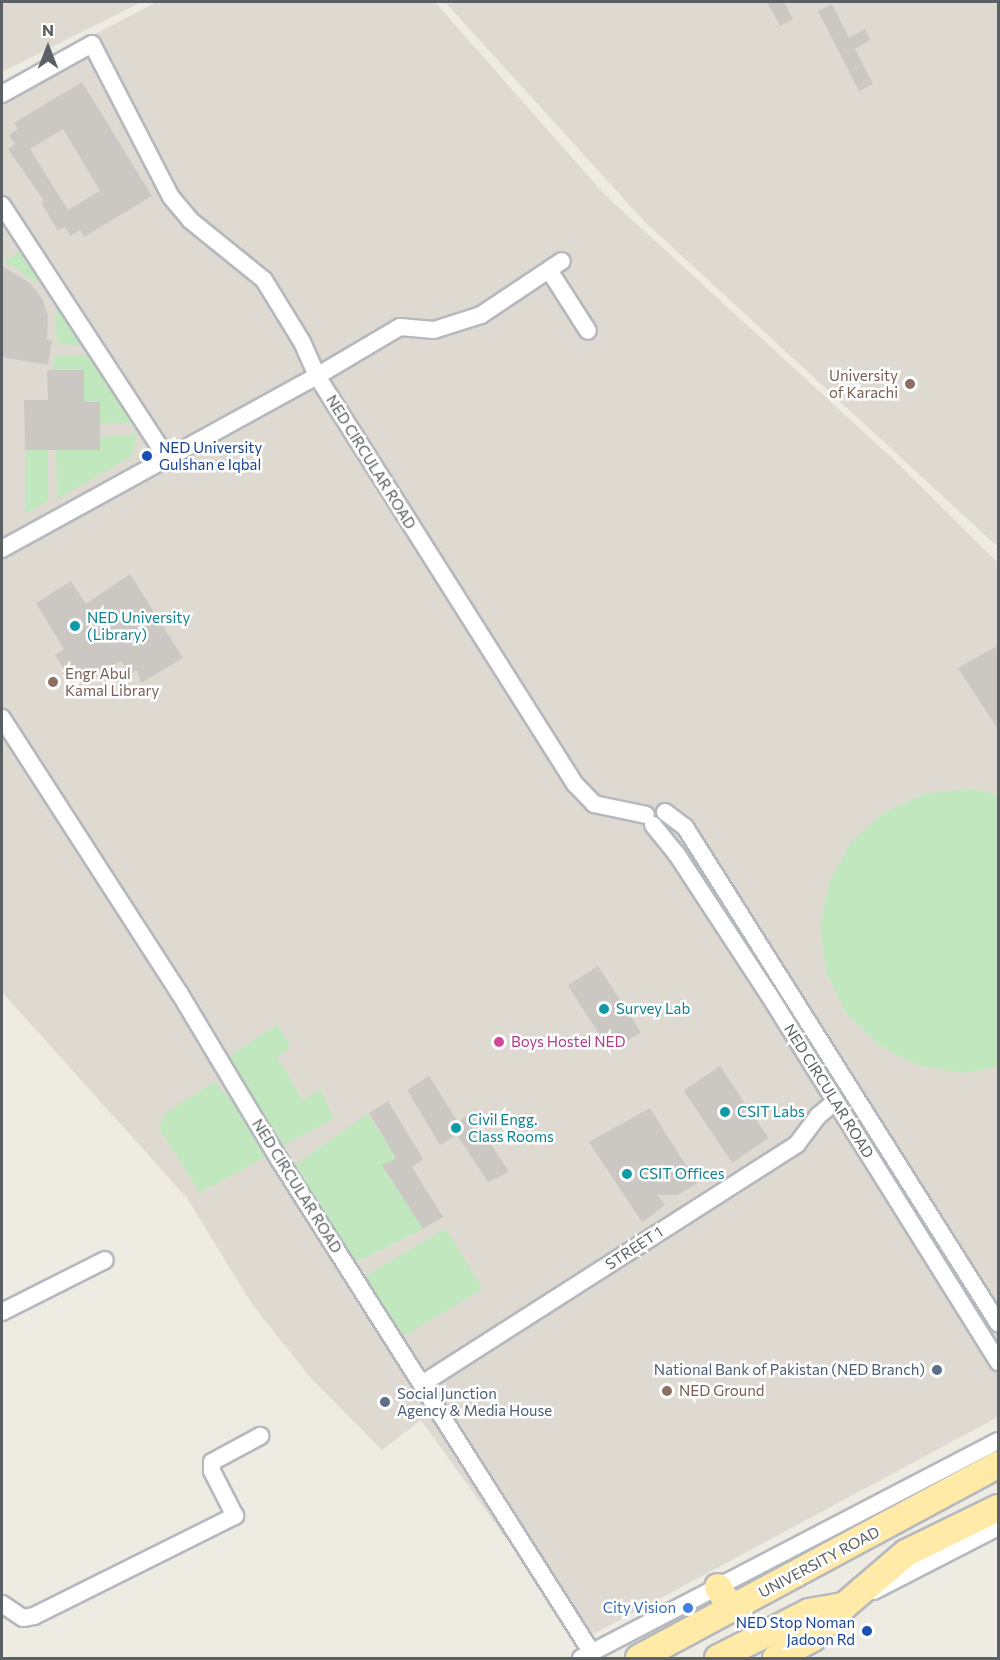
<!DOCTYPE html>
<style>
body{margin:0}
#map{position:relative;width:1000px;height:1660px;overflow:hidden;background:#eeebe2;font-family:Commissioner,sans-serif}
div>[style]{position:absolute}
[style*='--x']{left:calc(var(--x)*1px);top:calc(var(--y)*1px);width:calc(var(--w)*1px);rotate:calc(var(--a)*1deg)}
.education>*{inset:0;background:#dedad1}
.green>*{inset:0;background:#c1e7be;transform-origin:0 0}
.building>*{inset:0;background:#cbc7c2;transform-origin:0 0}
.roads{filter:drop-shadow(2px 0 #b5b9be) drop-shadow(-2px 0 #b5b9be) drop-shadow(0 2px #b5b9be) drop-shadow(0 -2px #b5b9be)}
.street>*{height:16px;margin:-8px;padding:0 8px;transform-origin:8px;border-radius:8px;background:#fff}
.primary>*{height:26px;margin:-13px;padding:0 13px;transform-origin:13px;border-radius:13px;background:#ffeaa7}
.dots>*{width:16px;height:16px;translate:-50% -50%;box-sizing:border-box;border:3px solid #fff;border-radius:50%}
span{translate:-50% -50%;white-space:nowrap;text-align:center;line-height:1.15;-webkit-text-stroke:5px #fff;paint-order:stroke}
.education-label{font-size:15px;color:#785e54}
.right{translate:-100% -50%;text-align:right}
.left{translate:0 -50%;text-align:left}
.transit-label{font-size:15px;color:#164399}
.street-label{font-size:15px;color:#5b6064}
.culture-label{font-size:15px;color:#0d838f}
.hotel-label{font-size:15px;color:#b23c85}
.service-label{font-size:15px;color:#4e5e75}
.shop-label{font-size:15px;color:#366cbe}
.frame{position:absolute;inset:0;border:3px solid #5b6064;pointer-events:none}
.north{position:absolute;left:18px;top:18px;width:60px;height:60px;-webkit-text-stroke:4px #fff;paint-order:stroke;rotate:0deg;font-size:16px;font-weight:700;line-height:24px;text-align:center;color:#5b6064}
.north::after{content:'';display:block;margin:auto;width:21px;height:27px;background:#5b6064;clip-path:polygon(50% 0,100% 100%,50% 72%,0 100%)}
</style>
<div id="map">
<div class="education">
<div style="clip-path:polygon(2px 2px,141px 2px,2px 72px)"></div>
<div style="clip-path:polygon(157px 2px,435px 2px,605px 195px,892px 458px,998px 563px,998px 1417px,594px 1634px,534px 1577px,421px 1420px,382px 1450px,310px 1377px,252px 1304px,187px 1198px,2px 992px,2px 82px)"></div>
<div style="clip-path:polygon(445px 2px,998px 2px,998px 547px,644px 221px)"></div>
</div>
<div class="green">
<div style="clip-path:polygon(19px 252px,39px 280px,36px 282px,4px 261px)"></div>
<div style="clip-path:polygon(55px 306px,81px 345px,57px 344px)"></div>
<div style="clip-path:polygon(53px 355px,87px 355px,132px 423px,100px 423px,100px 403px,84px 402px,84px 370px,53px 370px)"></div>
<div style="clip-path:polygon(137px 434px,132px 456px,57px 499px,56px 450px,100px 450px,100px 437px)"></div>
<div style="clip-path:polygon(25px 450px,48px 450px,48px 501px,25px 513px)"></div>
<div style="clip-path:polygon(974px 789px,998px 795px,998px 1067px,965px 1073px,919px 1066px,879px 1045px,846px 1013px,826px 972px,820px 927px,829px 882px,851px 842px,885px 812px,926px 793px)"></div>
<div style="clip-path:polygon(277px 1024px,291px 1046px,277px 1057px,303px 1100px,321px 1090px,334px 1118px,283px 1146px,227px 1058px)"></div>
<div style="clip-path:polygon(214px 1082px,231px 1100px,265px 1157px,200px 1193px,159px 1128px,164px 1114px)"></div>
<div style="clip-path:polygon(368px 1114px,396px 1158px,382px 1166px,423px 1229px,355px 1263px,293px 1166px)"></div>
<div style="left:446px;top:1228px;width:71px;height:99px;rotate:59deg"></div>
</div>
<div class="building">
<div style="clip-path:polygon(767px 2px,784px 2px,793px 19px,780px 26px)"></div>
<div style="clip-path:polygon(832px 4px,849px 38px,865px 29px,870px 40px,855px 49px,873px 84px,859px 91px,818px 11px)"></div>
<div style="clip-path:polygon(evenodd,82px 82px,152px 196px,84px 237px,80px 230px,70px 236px,65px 227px,58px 231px,41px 202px,44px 201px,8px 149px,15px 144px,9px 135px,18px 129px,14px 123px,82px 82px,63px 129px,100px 191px,68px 210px,30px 149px,63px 129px)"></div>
<div style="clip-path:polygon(2px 266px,30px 283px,43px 300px,48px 316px,47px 340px,52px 341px,48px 365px,2px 357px)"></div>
<div style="clip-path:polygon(47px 370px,84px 370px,84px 402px,100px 402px,100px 450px,25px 450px,24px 400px,48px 400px)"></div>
<div style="clip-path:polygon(130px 574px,183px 658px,141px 683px,137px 670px,130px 674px,121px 661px,88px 681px,80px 667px,67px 675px,55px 655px,64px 649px,36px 603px,71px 581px,86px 604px)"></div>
<div style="clip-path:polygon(999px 645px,999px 731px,958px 668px)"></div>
<div style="left:598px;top:966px;width:79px;height:36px;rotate:57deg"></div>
<div style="left:720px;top:1066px;width:87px;height:44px;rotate:56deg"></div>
<div style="clip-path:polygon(429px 1076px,458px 1122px,471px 1113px,509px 1172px,488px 1182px,457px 1135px,440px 1145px,407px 1090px)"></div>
<div style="clip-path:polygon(388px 1101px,423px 1159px,412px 1167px,443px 1217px,423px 1229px,382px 1165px,396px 1158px,369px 1113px)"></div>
<div style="clip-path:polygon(650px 1108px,697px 1183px,678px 1195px,658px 1195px,665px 1205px,642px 1222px,589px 1142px)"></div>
</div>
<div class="roads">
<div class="street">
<div style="--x:2;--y:94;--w:103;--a:-29.1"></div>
<div style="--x:92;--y:44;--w:172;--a:62.7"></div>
<div style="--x:171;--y:197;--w:30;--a:50"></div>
<div style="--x:190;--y:220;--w:95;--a:39"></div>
<div style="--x:264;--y:280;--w:73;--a:58.5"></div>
<div style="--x:302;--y:342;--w:37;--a:66"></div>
<div style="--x:317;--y:376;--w:96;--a:-30.6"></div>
<div style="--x:400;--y:327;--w:34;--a:5"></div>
<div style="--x:434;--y:330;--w:49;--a:-17.7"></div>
<div style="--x:481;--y:315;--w:97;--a:-33.7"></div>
<div style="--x:2;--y:205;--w:301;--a:56.9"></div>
<div style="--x:549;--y:270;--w:72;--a:57.4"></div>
<div style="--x:2;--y:549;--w:359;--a:-28.8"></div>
<div style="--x:317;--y:376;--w:483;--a:57.7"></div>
<div style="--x:575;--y:784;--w:28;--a:46"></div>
<div style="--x:594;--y:804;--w:53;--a:11.9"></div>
<div style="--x:2;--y:718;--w:328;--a:57.2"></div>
<div style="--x:180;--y:994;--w:195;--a:59.1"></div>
<div style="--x:280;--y:1161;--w:583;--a:57.62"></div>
<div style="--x:665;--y:812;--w:25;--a:37"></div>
<div style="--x:685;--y:827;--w:587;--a:57.75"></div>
<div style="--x:653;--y:825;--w:36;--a:51"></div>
<div style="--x:676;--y:853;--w:170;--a:56.8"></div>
<div style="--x:769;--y:995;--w:433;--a:58"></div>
<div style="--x:2;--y:1312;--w:115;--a:-26.8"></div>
<div style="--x:422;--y:1384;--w:445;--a:-32.6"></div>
<div style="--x:797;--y:1144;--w:35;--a:-53"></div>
<div style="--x:818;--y:1116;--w:23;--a:-40"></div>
<div style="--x:874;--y:1591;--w:140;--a:-27.3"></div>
<div style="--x:2;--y:1604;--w:25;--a:34"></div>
<div style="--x:23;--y:1618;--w:11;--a:-10"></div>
<div style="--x:34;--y:1616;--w:225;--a:-26.5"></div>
<div style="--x:235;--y:1516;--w:51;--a:-117.1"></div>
<div style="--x:212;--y:1471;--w:9;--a:-90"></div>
<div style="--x:212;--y:1462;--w:55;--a:-28.4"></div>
<div style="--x:581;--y:1658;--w:470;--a:-27.5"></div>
</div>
<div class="primary">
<div style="--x:718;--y:1587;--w:26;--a:59"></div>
<div style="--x:639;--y:1658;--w:408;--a:-28.3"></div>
<div style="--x:718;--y:1658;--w:102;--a:-26.8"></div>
<div style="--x:809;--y:1612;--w:36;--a:-10"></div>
<div style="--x:776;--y:1658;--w:42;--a:-28.4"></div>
<div style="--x:813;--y:1638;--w:45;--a:-45.9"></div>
<div style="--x:844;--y:1606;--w:82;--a:-40.5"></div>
<div style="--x:906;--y:1553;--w:102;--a:-26.1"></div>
</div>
</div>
<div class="dots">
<div style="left:910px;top:384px;background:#8d6e63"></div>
<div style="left:147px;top:456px;background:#1a4fb4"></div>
<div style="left:75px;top:626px;background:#0f9aa8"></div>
<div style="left:53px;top:682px;background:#8d6e63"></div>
<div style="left:604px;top:1009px;background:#0f9aa8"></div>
<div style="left:499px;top:1042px;background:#d1479c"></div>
<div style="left:725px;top:1112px;background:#0f9aa8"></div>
<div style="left:456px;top:1128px;background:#0f9aa8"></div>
<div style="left:627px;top:1174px;background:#0f9aa8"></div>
<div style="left:937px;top:1370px;background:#5c6f8a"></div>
<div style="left:667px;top:1391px;background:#8d6e63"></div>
<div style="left:385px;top:1402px;background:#5c6f8a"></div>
<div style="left:688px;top:1608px;background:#3f7fe0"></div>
<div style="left:867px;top:1631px;background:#1a4fb4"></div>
</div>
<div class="education-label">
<span class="right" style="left:898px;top:384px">University<br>of Karachi</span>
<span class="left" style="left:65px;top:682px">Engr Abul<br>Kamal Library</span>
<span class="left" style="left:679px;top:1391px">NED Ground</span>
</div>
<div class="transit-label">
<span class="left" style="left:159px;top:456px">NED University<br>Gulshan e Iqbal</span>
<span class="right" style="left:855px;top:1631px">NED Stop Noman<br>Jadoon Rd</span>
</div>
<div class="street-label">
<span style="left:371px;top:462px;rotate:58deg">NED CIRCULAR ROAD</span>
<span style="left:829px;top:1091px;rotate:58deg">NED CIRCULAR ROAD</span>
<span style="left:297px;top:1186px;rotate:58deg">NED CIRCULAR ROAD</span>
<span style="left:634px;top:1248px;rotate:-33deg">STREET 1</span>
<span style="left:819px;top:1562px;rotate:-28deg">UNIVERSITY ROAD</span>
</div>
<div class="culture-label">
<span class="left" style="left:87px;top:626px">NED University<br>(Library)</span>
<span class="left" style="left:616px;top:1009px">Survey Lab</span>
<span class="left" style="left:737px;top:1112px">CSIT Labs</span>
<span class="left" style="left:468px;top:1128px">Civil Engg.<br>Class Rooms</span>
<span class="left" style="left:639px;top:1174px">CSIT Offices</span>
</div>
<div class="hotel-label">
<span class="left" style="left:511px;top:1042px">Boys Hostel NED</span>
</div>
<div class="service-label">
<span class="right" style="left:925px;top:1370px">National Bank of Pakistan (NED Branch)</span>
<span class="left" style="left:397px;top:1402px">Social Junction<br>Agency &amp; Media House</span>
</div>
<div class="shop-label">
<span class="right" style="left:676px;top:1608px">City Vision</span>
</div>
<div class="frame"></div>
<div class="north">N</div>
</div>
